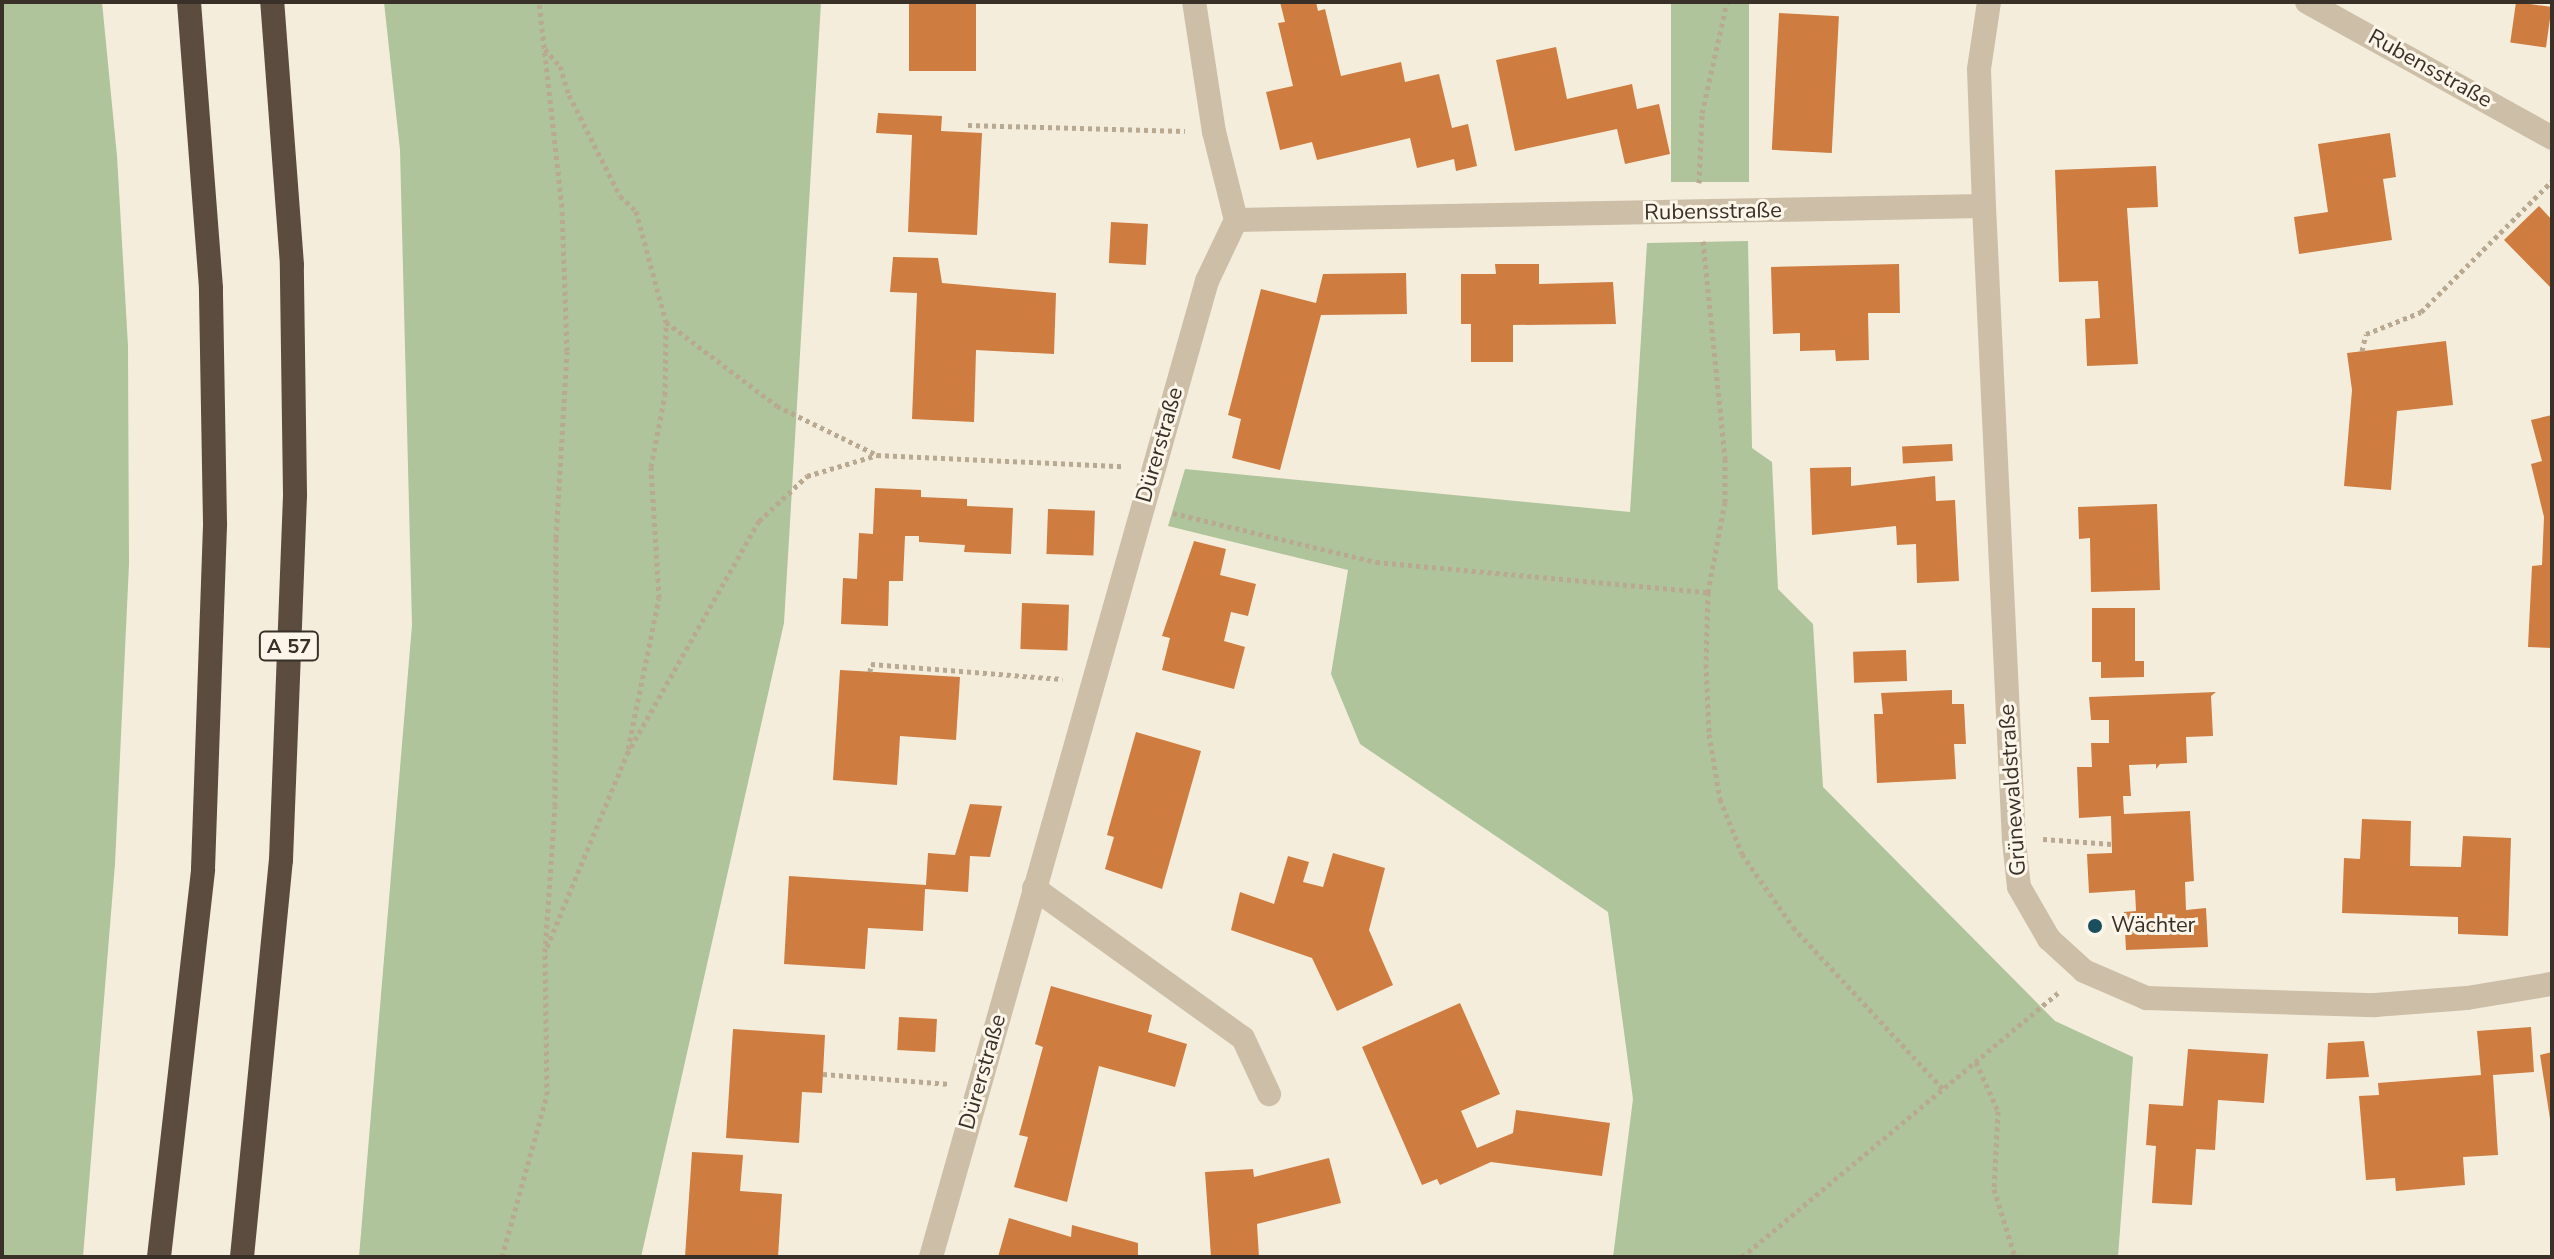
<!DOCTYPE html>
<meta charset="utf-8">
<style>
body{margin:0}
#map{position:relative;width:2554px;height:1259px;overflow:hidden;background:#f4eddc;font-family:"Nunito Sans",sans-serif}
div>[style]{position:absolute}
[style*='--x']{left:calc(var(--x)*1px);top:calc(var(--y)*1px);width:calc(var(--w)*1px);rotate:calc(var(--a)*1deg)}
.green>*{inset:0;background:#afc49b;transform-origin:0 0}
.building>*{inset:0;background:#ce7c40;transform-origin:0 0}
.path>*{height:5px;margin-top:-2.5px;transform-origin:0;background:repeating-linear-gradient(90deg,#b9a991 0 4px,transparent 0 8px)}
.minor>*{height:24px;margin:-12px;padding:0 12px;transform-origin:12px;border-radius:12px;background:#cdbfa7}
.highway>*{height:24px;margin:-12px;padding:0 12px;transform-origin:12px;border-radius:12px;background:#5b4c3f}
.dots>*{width:22px;height:22px;translate:-50% -50%;box-sizing:border-box;border:4px solid #fbf6e9;border-radius:50%}
span{translate:-50% -50%;white-space:nowrap;text-align:center;line-height:1.15;-webkit-text-stroke:6px #fbf6e9;paint-order:stroke}
.shield-label span{padding:2px 6px;background:#fbf6e9;border:2px solid;border-radius:6px;-webkit-text-stroke-width:0}
.shield-label{font-size:20px;color:#393028;font-weight:700}
.street-label{font-size:22px;color:#393028}
.poi-label{font-size:22px;color:#393028}
.left{translate:0 -50%;text-align:left}
.frame{position:absolute;inset:0;border:4px solid #393028;pointer-events:none}
</style>
<div id="map">
<div class="green">
<div style="clip-path:polygon(2px 2px,102px 2px,117px 156px,128px 346px,129px 564px,115px 864px,83px 1257px,2px 1257px)"></div>
<div style="clip-path:polygon(384px 2px,821px 2px,784px 623px,641px 1257px,359px 1257px,412px 625px,400px 150px)"></div>
<div style="left:1671px;top:2px;width:78px;height:180px"></div>
<div style="clip-path:polygon(1748px 241px,1752px 448px,1772px 462px,1778px 589px,1813px 624px,1823px 787px,2055px 1021px,2133px 1057px,2118px 1257px,1613px 1257px,1633px 1099px,1608px 912px,1360px 744px,1331px 674px,1348px 570px,1168px 526px,1185px 469px,1630px 512px,1647px 243px)"></div>
</div>
<div class="building">
<div style="left:909px;top:2px;width:67px;height:69px"></div>
<div style="clip-path:polygon(1280px 2px,1316px 2px,1318px 11px,1325px 9px,1341px 76px,1401px 62px,1405px 82px,1439px 74px,1452px 128px,1468px 124px,1477px 166px,1456px 171px,1454px 159px,1417px 168px,1410px 138px,1317px 160px,1312px 142px,1280px 150px,1266px 92px,1293px 86px,1278px 23px,1285px 22px)"></div>
<div style="left:2516px;top:2px;width:36px;height:41px;rotate:8deg"></div>
<div style="left:1779px;top:13px;width:60px;height:137px;rotate:3deg"></div>
<div style="clip-path:polygon(1556px 47px,1567px 99px,1632px 84px,1637px 109px,1659px 104px,1670px 154px,1625px 164px,1617px 129px,1515px 151px,1496px 60px)"></div>
<div style="clip-path:polygon(878px 113px,942px 116px,941px 131px,982px 133px,977px 235px,908px 232px,912px 135px,876px 133px)"></div>
<div style="clip-path:polygon(2390px 133px,2396px 177px,2383px 179px,2392px 240px,2299px 254px,2294px 217px,2328px 212px,2318px 144px)"></div>
<div style="clip-path:polygon(2156px 166px,2158px 207px,2127px 208px,2138px 364px,2087px 366px,2085px 319px,2100px 318px,2098px 281px,2059px 282px,2055px 170px)"></div>
<div style="clip-path:polygon(2539px 206px,2552px 220px,2552px 289px,2504px 240px)"></div>
<div style="left:1111px;top:222px;width:37px;height:41px;rotate:3deg"></div>
<div style="clip-path:polygon(893px 257px,938px 258px,942px 283px,1056px 293px,1054px 354px,976px 350px,974px 422px,912px 419px,917px 293px,890px 292px)"></div>
<div style="clip-path:polygon(1495px 264px,1539px 264px,1539px 284px,1613px 282px,1616px 324px,1513px 325px,1513px 362px,1471px 362px,1471px 324px,1461px 324px,1461px 274px,1496px 274px)"></div>
<div style="clip-path:polygon(1899px 264px,1900px 313px,1868px 313px,1869px 360px,1836px 361px,1835px 350px,1800px 351px,1800px 333px,1773px 334px,1771px 267px)"></div>
<div style="clip-path:polygon(1406px 273px,1407px 314px,1321px 315px,1280px 470px,1232px 458px,1241px 419px,1228px 415px,1261px 289px,1316px 303px,1323px 274px)"></div>
<div style="clip-path:polygon(2446px 341px,2453px 405px,2397px 411px,2391px 490px,2344px 486px,2352px 390px,2347px 353px)"></div>
<div style="clip-path:polygon(2552px 415px,2552px 648px,2528px 647px,2532px 566px,2542px 565px,2544px 517px,2531px 464px,2542px 461px,2531px 420px)"></div>
<div style="left:1952px;top:444px;width:17px;height:50px;rotate:87deg"></div>
<div style="clip-path:polygon(1851px 467px,1851px 486px,1935px 476px,1936px 501px,1955px 500px,1959px 581px,1917px 583px,1916px 544px,1897px 545px,1896px 526px,1812px 535px,1810px 468px)"></div>
<div style="clip-path:polygon(875px 488px,921px 490px,921px 497px,967px 499px,967px 506px,1013px 508px,1011px 554px,964px 552px,965px 545px,919px 542px,919px 536px,905px 536px,903px 581px,889px 581px,888px 626px,841px 624px,843px 578px,857px 579px,859px 533px,873px 534px)"></div>
<div style="clip-path:polygon(2157px 504px,2160px 590px,2091px 592px,2090px 538px,2079px 539px,2078px 507px)"></div>
<div style="left:1048px;top:509px;width:47px;height:45px;rotate:2deg"></div>
<div style="clip-path:polygon(1194px 541px,1226px 549px,1220px 575px,1256px 584px,1248px 616px,1231px 612px,1224px 641px,1245px 647px,1234px 689px,1162px 670px,1170px 638px,1162px 636px)"></div>
<div style="left:1022px;top:603px;width:47px;height:46px;rotate:2deg"></div>
<div style="clip-path:polygon(2092px 608px,2135px 608px,2135px 661px,2144px 661px,2144px 677px,2101px 678px,2101px 662px,2092px 662px)"></div>
<div style="left:1906px;top:650px;width:31px;height:53px;rotate:88deg"></div>
<div style="clip-path:polygon(840px 670px,960px 677px,956px 740px,900px 736px,897px 785px,833px 780px)"></div>
<div style="clip-path:polygon(1952px 690px,1952px 704px,1964px 704px,1966px 744px,1954px 744px,1956px 779px,1877px 783px,1874px 714px,1883px 714px,1881px 693px)"></div>
<div style="clip-path:polygon(2216px 692px,2211px 696px,2213px 736px,2186px 737px,2187px 763px,2160px 764px,2156px 769px,2156px 764px,2129px 765px,2131px 796px,2123px 796px,2124px 814px,2190px 811px,2194px 881px,2185px 882px,2186px 910px,2206px 908px,2208px 947px,2126px 950px,2124px 912px,2136px 911px,2135px 890px,2089px 893px,2087px 854px,2112px 853px,2111px 816px,2079px 818px,2077px 767px,2092px 767px,2091px 743px,2109px 743px,2109px 720px,2091px 720px,2089px 697px)"></div>
<div style="clip-path:polygon(1136px 732px,1201px 751px,1162px 889px,1105px 869px,1114px 837px,1107px 835px)"></div>
<div style="clip-path:polygon(970px 804px,1002px 806px,990px 857px,970px 856px,968px 892px,925px 889px,923px 931px,868px 928px,865px 969px,784px 964px,789px 876px,926px 885px,928px 853px,955px 855px)"></div>
<div style="clip-path:polygon(2362px 819px,2411px 821px,2410px 866px,2461px 867px,2463px 836px,2511px 838px,2508px 936px,2458px 934px,2458px 917px,2342px 913px,2344px 858px,2360px 859px)"></div>
<div style="clip-path:polygon(1333px 853px,1385px 868px,1369px 930px,1393px 985px,1337px 1011px,1312px 958px,1231px 930px,1240px 892px,1274px 904px,1288px 856px,1309px 862px,1303px 882px,1323px 887px)"></div>
<div style="clip-path:polygon(1051px 986px,1152px 1015px,1148px 1032px,1187px 1044px,1175px 1087px,1099px 1066px,1067px 1202px,1014px 1187px,1028px 1137px,1019px 1135px,1043px 1047px,1035px 1044px)"></div>
<div style="clip-path:polygon(1460px 1003px,1500px 1094px,1461px 1111px,1477px 1148px,1513px 1133px,1516px 1110px,1610px 1123px,1602px 1176px,1491px 1162px,1440px 1185px,1437px 1179px,1422px 1185px,1362px 1047px)"></div>
<div style="left:899px;top:1017px;width:38px;height:33px;rotate:3deg"></div>
<div style="clip-path:polygon(2531px 1027px,2534px 1072px,2493px 1075px,2498px 1155px,2463px 1157px,2465px 1185px,2396px 1191px,2395px 1178px,2366px 1180px,2359px 1096px,2379px 1095px,2378px 1083px,2481px 1075px,2477px 1031px)"></div>
<div style="clip-path:polygon(733px 1029px,825px 1035px,822px 1093px,802px 1092px,799px 1143px,726px 1138px)"></div>
<div style="clip-path:polygon(2364px 1041px,2369px 1077px,2326px 1079px,2328px 1043px)"></div>
<div style="clip-path:polygon(2188px 1049px,2268px 1054px,2264px 1103px,2218px 1100px,2215px 1150px,2196px 1149px,2192px 1205px,2152px 1203px,2156px 1146px,2146px 1145px,2149px 1104px,2183px 1106px)"></div>
<div style="clip-path:polygon(2552px 1052px,2552px 1124px,2551px 1125px,2540px 1055px)"></div>
<div style="clip-path:polygon(692px 1152px,743px 1155px,740px 1191px,782px 1194px,778px 1257px,685px 1257px)"></div>
<div style="clip-path:polygon(1329px 1158px,1341px 1203px,1257px 1224px,1259px 1257px,1211px 1257px,1205px 1172px,1253px 1169px,1254px 1177px)"></div>
<div style="clip-path:polygon(1009px 1218px,1071px 1237px,1072px 1225px,1138px 1243px,1138px 1257px,998px 1257px)"></div>
</div>
<div class="path">
<div style="--x:545;--y:49;--w:23;--a:49"></div>
<div style="--x:560;--y:66;--w:30;--a:73"></div>
<div style="--x:569;--y:95;--w:113;--a:63.2"></div>
<div style="--x:620;--y:196;--w:22;--a:43"></div>
<div style="--x:636;--y:211;--w:115;--a:74.9"></div>
<div style="--x:666;--y:322;--w:139;--a:37.1"></div>
<div style="--x:777;--y:406;--w:111;--a:26.1"></div>
<div style="--x:968;--y:125;--w:217;--a:1.6"></div>
<div style="--x:1699;--y:183;--w:70;--a:-87.5"></div>
<div style="--x:1702;--y:113;--w:114;--a:-77.3"></div>
<div style="--x:1703;--y:241;--w:219;--a:84.2"></div>
<div style="--x:1725;--y:459;--w:43;--a:90"></div>
<div style="--x:1725;--y:502;--w:92;--a:100.7"></div>
<div style="--x:1708;--y:592;--w:72;--a:91.6"></div>
<div style="--x:1706;--y:664;--w:70;--a:87.5"></div>
<div style="--x:1709;--y:734;--w:66;--a:80.4"></div>
<div style="--x:1720;--y:799;--w:59;--a:68.2"></div>
<div style="--x:1742;--y:854;--w:89;--a:55.1"></div>
<div style="--x:1793;--y:927;--w:221;--a:47.2"></div>
<div style="--x:2362;--y:351;--w:17;--a:-77"></div>
<div style="--x:2366;--y:334;--w:59;--a:-21.8"></div>
<div style="--x:2421;--y:312;--w:185;--a:-45"></div>
<div style="--x:1173;--y:513;--w:209;--a:13.6"></div>
<div style="--x:1376;--y:562;--w:333;--a:5.2"></div>
<div style="--x:870;--y:672;--w:8;--a:-83"></div>
<div style="--x:871;--y:664;--w:192;--a:4.5"></div>
<div style="--x:628;--y:749;--w:154;--a:-78.4"></div>
<div style="--x:659;--y:598;--w:131;--a:-93.5"></div>
<div style="--x:651;--y:467;--w:73;--a:-79"></div>
<div style="--x:665;--y:395;--w:73;--a:-89.2"></div>
<div style="--x:2043;--y:839;--w:69;--a:4.1"></div>
<div style="--x:547;--y:947;--w:209;--a:-67.5"></div>
<div style="--x:627;--y:754;--w:268;--a:-60.5"></div>
<div style="--x:759;--y:521;--w:66;--a:-43.2"></div>
<div style="--x:807;--y:476;--w:73;--a:-16.7"></div>
<div style="--x:877;--y:455;--w:246;--a:2.6"></div>
<div style="--x:1976;--y:1062;--w:54;--a:65.8"></div>
<div style="--x:1998;--y:1111;--w:78;--a:92.9"></div>
<div style="--x:1994;--y:1189;--w:71;--a:72.8"></div>
<div style="--x:823;--y:1074;--w:127;--a:4.5"></div>
<div style="--x:502;--y:1257;--w:168;--a:-74.5"></div>
<div style="--x:547;--y:1095;--w:143;--a:-90.8"></div>
<div style="--x:545;--y:952;--w:146;--a:-86.1"></div>
<div style="--x:555;--y:806;--w:268;--a:-89.8"></div>
<div style="--x:556;--y:538;--w:187;--a:-86.6"></div>
<div style="--x:567;--y:351;--w:144;--a:-92"></div>
<div style="--x:562;--y:207;--w:206;--a:-96.4"></div>
<div style="--x:1742;--y:1257;--w:415;--a:-39.9"></div>
</div>
<div class="minor">
<div style="--x:2307;--y:2;--w:280;--a:29"></div>
<div style="--x:1984;--y:206;--w:636;--a:87.3"></div>
<div style="--x:2014;--y:841;--w:46;--a:83.8"></div>
<div style="--x:2019;--y:887;--w:60;--a:60"></div>
<div style="--x:2049;--y:939;--w:47;--a:42.4"></div>
<div style="--x:2084;--y:971;--w:68;--a:23.5"></div>
<div style="--x:2146;--y:998;--w:229;--a:1.8"></div>
<div style="--x:2375;--y:1005;--w:92;--a:-4.4"></div>
<div style="--x:2467;--y:998;--w:86;--a:-9.4"></div>
<div style="--x:1236;--y:220;--w:748;--a:-1.07"></div>
<div style="--x:1984;--y:206;--w:137;--a:-92.1"></div>
<div style="--x:1979;--y:69;--w:68;--a:-81.5"></div>
<div style="--x:1034;--y:888;--w:257;--a:35.7"></div>
<div style="--x:1243;--y:1038;--w:62;--a:65.1"></div>
<div style="--x:931;--y:1257;--w:1014;--a:-74.21"></div>
<div style="--x:1207;--y:281;--w:68;--a:-64.6"></div>
<div style="--x:1236;--y:220;--w:91;--a:-104"></div>
<div style="--x:1214;--y:132;--w:132;--a:-98.7"></div>
</div>
<div class="highway">
<div style="--x:159;--y:1257;--w:390;--a:-83.5"></div>
<div style="--x:203;--y:869;--w:346;--a:-88"></div>
<div style="--x:215;--y:523;--w:235;--a:-91"></div>
<div style="--x:211;--y:288;--w:287;--a:-94.4"></div>
<div style="--x:242;--y:1257;--w:399;--a:-84.4"></div>
<div style="--x:281;--y:860;--w:366;--a:-87.8"></div>
<div style="--x:295;--y:494;--w:229;--a:-90.8"></div>
<div style="--x:292;--y:265;--w:264;--a:-94.3"></div>
</div>
<div class="dots">
<div style="left:2095px;top:926px;background:#1a4d5e"></div>
</div>
<div class="shield-label">
<span style="left:289px;top:646px">A 57</span>
</div>
<div class="street-label">
<span style="left:2430px;top:69px;rotate:29deg">Rubensstraße</span>
<span style="left:1713px;top:212px;rotate:-1deg">Rubensstraße</span>
<span style="left:1160px;top:445px;rotate:-74deg">Dürerstraße</span>
<span style="left:2013px;top:790px;rotate:-94deg">Grünewaldstraße</span>
<span style="left:983px;top:1072px;rotate:-74deg">Dürerstraße</span>
</div>
<div class="poi-label">
<span class="left" style="left:2111px;top:926px">Wächter</span>
</div>
<div class="frame"></div>
</div>
